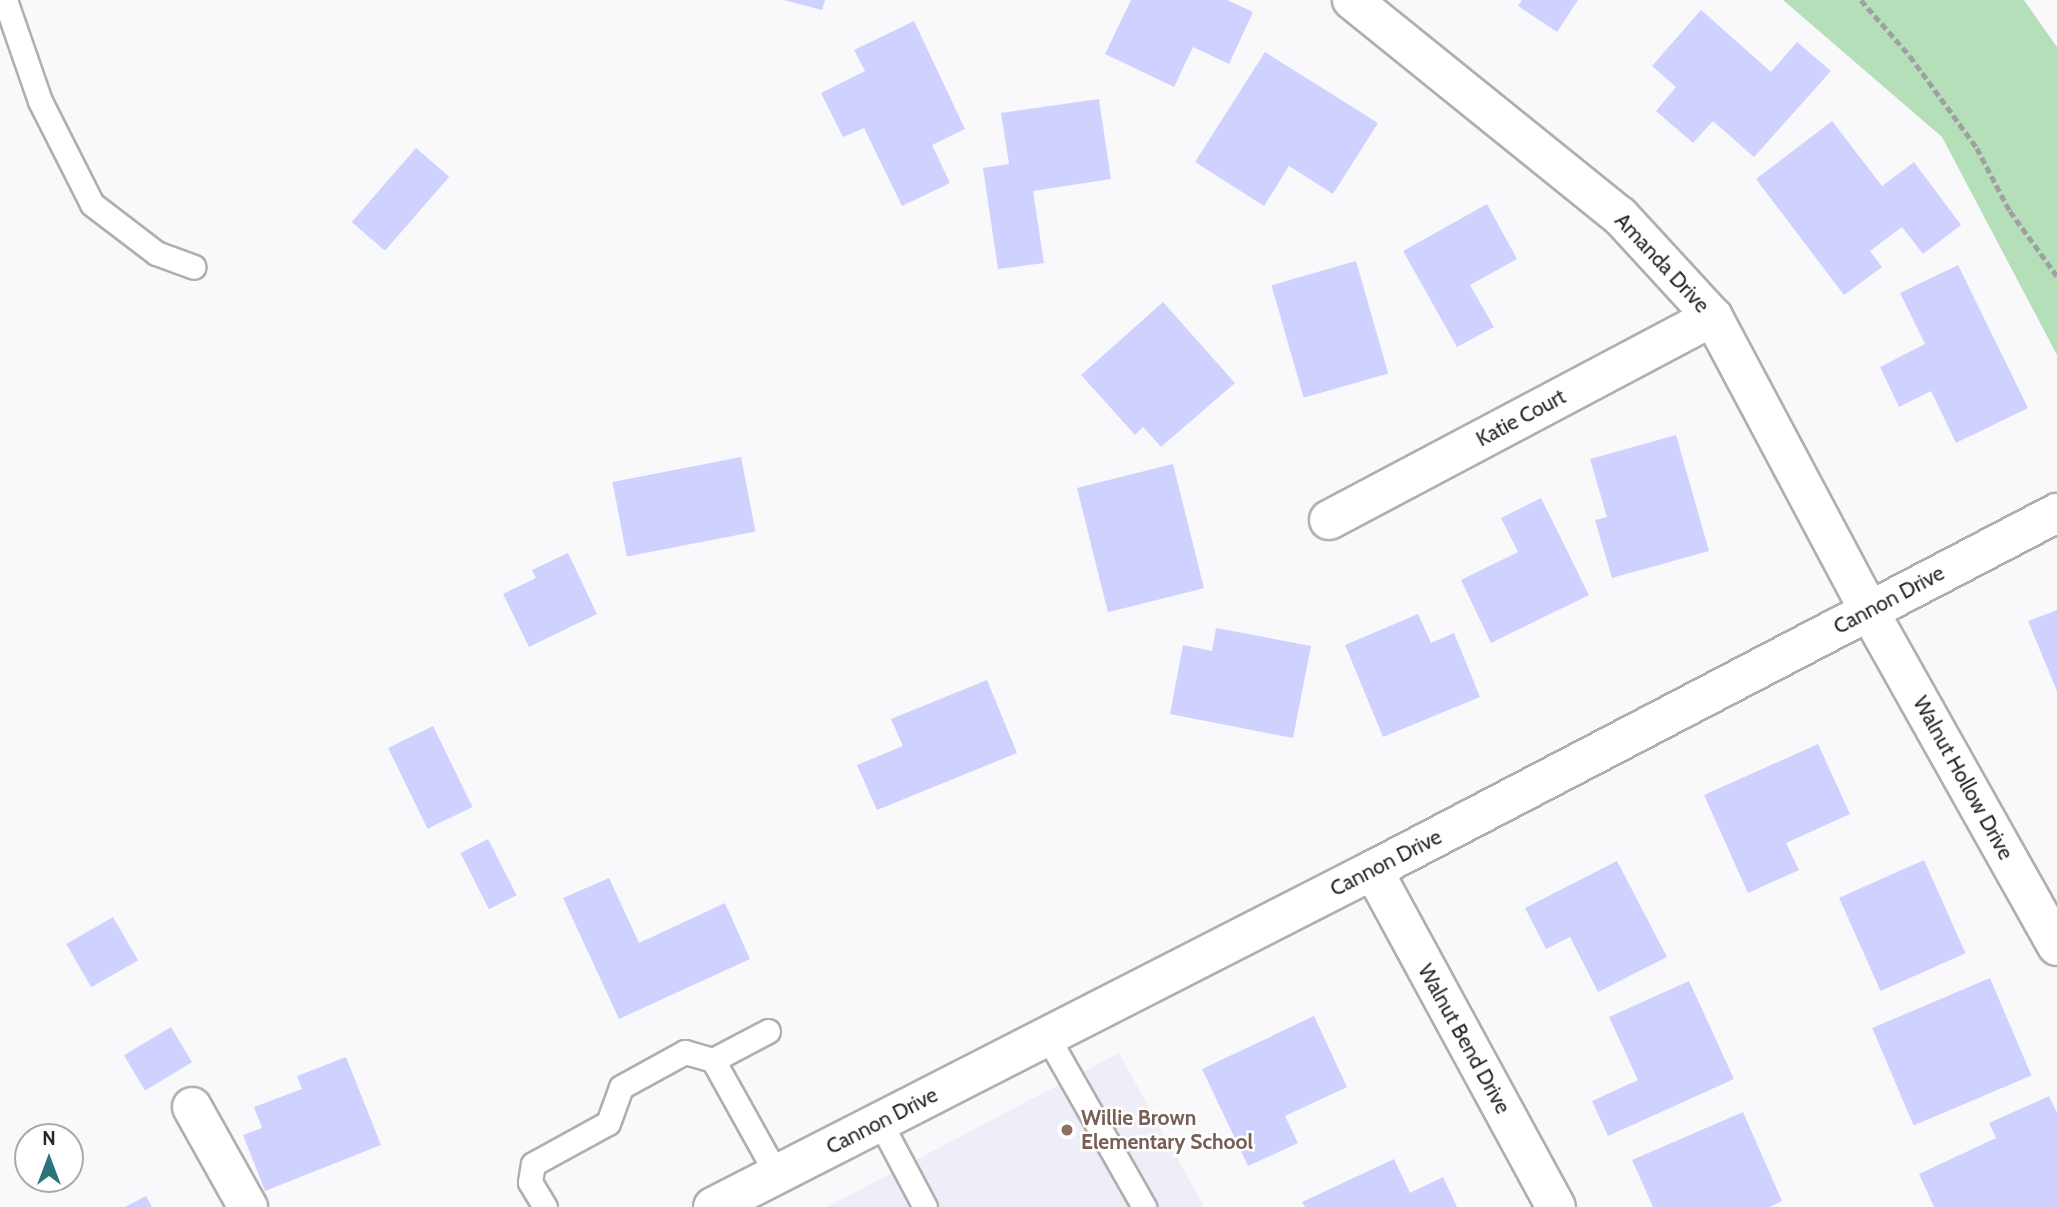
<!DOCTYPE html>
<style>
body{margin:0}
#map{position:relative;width:2057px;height:1207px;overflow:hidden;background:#f9f9fc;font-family:Cabin,sans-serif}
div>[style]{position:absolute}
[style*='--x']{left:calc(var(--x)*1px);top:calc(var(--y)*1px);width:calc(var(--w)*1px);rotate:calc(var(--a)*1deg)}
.built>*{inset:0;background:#edeef8}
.green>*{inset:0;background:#b4dfb9}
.building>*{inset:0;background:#cfd2ff;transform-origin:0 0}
.path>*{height:4.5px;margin-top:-2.25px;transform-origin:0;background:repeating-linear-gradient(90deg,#a0a0a3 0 7px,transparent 0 10.5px)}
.roads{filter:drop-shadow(2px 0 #afafb1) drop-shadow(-2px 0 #afafb1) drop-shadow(0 2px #afafb1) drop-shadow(0 -2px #afafb1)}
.lane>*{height:23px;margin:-11.5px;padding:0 11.5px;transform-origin:11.5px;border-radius:11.5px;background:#fff}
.street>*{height:38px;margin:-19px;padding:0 19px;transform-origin:19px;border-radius:19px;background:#fff}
.secondary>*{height:38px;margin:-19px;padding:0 19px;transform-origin:19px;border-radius:19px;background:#fff}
.dots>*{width:19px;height:19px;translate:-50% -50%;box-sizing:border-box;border:4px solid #fff;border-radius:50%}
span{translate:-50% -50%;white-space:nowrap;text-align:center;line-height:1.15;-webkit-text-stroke:5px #fff;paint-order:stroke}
.street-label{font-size:21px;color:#272728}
.education-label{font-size:21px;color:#785e54;font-weight:700}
.left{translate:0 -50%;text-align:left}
.north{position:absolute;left:14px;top:1123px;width:70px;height:70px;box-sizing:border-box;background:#fff;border:2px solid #a9a9a9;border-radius:50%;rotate:0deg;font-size:19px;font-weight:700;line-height:28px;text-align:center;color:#272728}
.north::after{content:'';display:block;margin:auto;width:24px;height:32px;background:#2a747a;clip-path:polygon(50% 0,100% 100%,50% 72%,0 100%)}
</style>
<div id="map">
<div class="built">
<div style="clip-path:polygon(1119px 1053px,1204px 1207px,827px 1207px)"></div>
</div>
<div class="green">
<div style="clip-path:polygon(1783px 0,2024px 0,2057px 47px,2057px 355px,1942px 137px)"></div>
</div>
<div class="building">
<div style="clip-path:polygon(784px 0,825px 0,822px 10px)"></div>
<div style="clip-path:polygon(1131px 0,1227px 0,1253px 12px,1229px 64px,1193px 47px,1174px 87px,1105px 54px)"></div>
<div style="clip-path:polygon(1522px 0,1578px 0,1557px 32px,1518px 6px)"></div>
<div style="clip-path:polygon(1701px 10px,1771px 72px,1797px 42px,1831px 71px,1754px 157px,1713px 121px,1693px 143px,1656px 111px,1676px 87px,1652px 66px)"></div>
<div style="clip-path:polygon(914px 21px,965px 129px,932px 145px,950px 183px,902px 206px,864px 128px,843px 137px,821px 93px,865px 71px,854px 50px)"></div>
<div style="clip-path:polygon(1265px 52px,1378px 123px,1333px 194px,1289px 166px,1264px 206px,1195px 162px)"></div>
<div style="clip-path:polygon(1099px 99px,1111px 179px,1033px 191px,1044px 263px,998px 269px,983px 168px,1009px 164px,1001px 113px)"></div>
<div style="clip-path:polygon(1832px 121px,1882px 186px,1914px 162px,1961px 225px,1923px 254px,1902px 227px,1870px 251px,1882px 267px,1844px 295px,1756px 179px)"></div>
<div style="left:416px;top:148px;width:44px;height:98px;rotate:41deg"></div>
<div style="clip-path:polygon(1487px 204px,1517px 259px,1470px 285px,1494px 327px,1457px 347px,1403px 251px)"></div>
<div style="left:1356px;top:261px;width:117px;height:88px;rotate:74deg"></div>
<div style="clip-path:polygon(1958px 265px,2028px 408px,1956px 443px,1931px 391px,1899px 407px,1880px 367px,1925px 344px,1900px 293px)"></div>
<div style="clip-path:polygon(1163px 302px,1235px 383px,1161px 447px,1143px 427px,1135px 435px,1081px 375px)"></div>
<div style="clip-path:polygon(1676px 435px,1709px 551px,1612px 578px,1595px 520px,1607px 517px,1590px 459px)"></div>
<div style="left:741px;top:457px;width:76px;height:131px;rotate:79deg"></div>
<div style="left:1173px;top:464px;width:128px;height:99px;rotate:76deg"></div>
<div style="clip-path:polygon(1541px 498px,1589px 595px,1491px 643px,1461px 580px,1518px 552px,1501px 518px)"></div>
<div style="clip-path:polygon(568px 553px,597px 614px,529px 647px,503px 594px,536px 578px,532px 570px)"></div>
<div style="clip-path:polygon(2057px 610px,2057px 691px,2028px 621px)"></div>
<div style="clip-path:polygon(1418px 614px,1431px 643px,1454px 633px,1480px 697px,1383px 737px,1345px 645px)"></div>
<div style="clip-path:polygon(1216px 628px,1311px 646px,1293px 738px,1170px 714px,1183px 645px,1212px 651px)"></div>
<div style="clip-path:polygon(987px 680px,1017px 753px,877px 810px,857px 765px,903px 746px,891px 719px)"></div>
<div style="left:433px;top:726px;width:90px;height:50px;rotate:64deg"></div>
<div style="clip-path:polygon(1818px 744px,1850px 814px,1786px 843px,1799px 870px,1748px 893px,1704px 795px)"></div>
<div style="left:488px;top:839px;width:63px;height:31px;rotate:63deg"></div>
<div style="left:1924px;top:860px;width:102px;height:93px;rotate:66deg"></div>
<div style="clip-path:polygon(1617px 861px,1667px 957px,1598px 992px,1570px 937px,1546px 949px,1525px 908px)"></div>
<div style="clip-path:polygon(609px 878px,639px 943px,725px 903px,750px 959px,619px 1019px,563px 898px)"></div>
<div style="left:113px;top:917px;width:50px;height:54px;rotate:60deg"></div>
<div style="left:1990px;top:978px;width:106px;height:128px;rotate:67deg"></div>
<div style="clip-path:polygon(1689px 981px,1734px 1079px,1608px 1136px,1592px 1101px,1638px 1080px,1609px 1017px)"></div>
<div style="clip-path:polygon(1314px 1016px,1347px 1087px,1285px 1116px,1298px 1143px,1248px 1166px,1202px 1069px)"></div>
<div style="left:171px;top:1027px;width:41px;height:55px;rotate:59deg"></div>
<div style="clip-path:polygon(346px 1057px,381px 1145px,265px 1191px,243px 1135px,262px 1128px,254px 1107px,302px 1089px,297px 1076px)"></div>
<div style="clip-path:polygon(2049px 1096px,2057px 1113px,2057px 1207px,1934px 1207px,1919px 1174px,1996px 1138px,1989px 1123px)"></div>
<div style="clip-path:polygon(1743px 1112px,1782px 1201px,1769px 1207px,1653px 1207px,1632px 1160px)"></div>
<div style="clip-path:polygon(1394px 1159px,1410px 1193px,1443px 1177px,1457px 1207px,1305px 1207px,1302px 1202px)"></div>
<div style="clip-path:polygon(146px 1196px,152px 1207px,125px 1207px)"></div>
</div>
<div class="path">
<div style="--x:1861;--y:0;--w:74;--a:48.8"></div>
<div style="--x:1910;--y:56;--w:114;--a:53.9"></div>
<div style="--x:1977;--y:148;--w:71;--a:62.4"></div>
<div style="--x:2010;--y:211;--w:80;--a:54.1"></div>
</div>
<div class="roads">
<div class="lane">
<div style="--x:5;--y:0;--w:107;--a:70.9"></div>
<div style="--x:40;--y:101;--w:115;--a:63.2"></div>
<div style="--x:92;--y:204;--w:81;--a:37.4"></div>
<div style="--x:156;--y:253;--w:40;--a:20.2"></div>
<div style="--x:1047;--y:1036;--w:197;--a:60.4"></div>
<div style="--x:713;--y:1060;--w:132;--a:60.9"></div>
<div style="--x:880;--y:1122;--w:96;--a:62.1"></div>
<div style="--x:545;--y:1207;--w:29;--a:-121"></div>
<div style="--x:530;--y:1182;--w:18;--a:-81"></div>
<div style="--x:533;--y:1164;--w:85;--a:-28.7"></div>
<div style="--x:608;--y:1123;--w:38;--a:-70"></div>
<div style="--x:621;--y:1087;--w:73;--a:-28.7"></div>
<div style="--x:685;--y:1052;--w:29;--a:16"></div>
<div style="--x:713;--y:1060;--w:62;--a:-27.8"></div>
</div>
<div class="street">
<div style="--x:1352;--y:0;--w:344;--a:38.9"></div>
<div style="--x:1620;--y:216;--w:137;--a:47.4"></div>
<div style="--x:1713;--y:317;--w:333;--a:62"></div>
<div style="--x:1869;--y:611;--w:384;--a:60.7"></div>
<div style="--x:1329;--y:520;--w:434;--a:-27.9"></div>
<div style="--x:1373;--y:870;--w:383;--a:61.5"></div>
<div style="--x:192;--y:1107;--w:115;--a:60.8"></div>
</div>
<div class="secondary">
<div style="--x:713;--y:1207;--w:741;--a:-27.05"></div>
<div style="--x:1373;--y:870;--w:772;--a:-27.56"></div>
</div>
</div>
<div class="dots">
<div style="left:1067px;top:1130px;background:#8d6e63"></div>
</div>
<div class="street-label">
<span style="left:1662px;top:263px;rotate:47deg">Amanda Drive</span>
<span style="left:1521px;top:418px;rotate:-28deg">Katie Court</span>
<span style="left:1889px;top:600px;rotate:-28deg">Cannon Drive</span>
<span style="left:1963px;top:778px;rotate:61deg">Walnut Hollow Drive</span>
<span style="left:1386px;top:863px;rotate:-27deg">Cannon Drive</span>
<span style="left:1464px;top:1039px;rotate:61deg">Walnut Bend Drive</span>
<span style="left:882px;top:1121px;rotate:-27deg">Cannon Drive</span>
</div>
<div class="education-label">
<span class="left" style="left:1081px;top:1130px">Willie Brown<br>Elementary School</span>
</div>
<div class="north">N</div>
</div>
